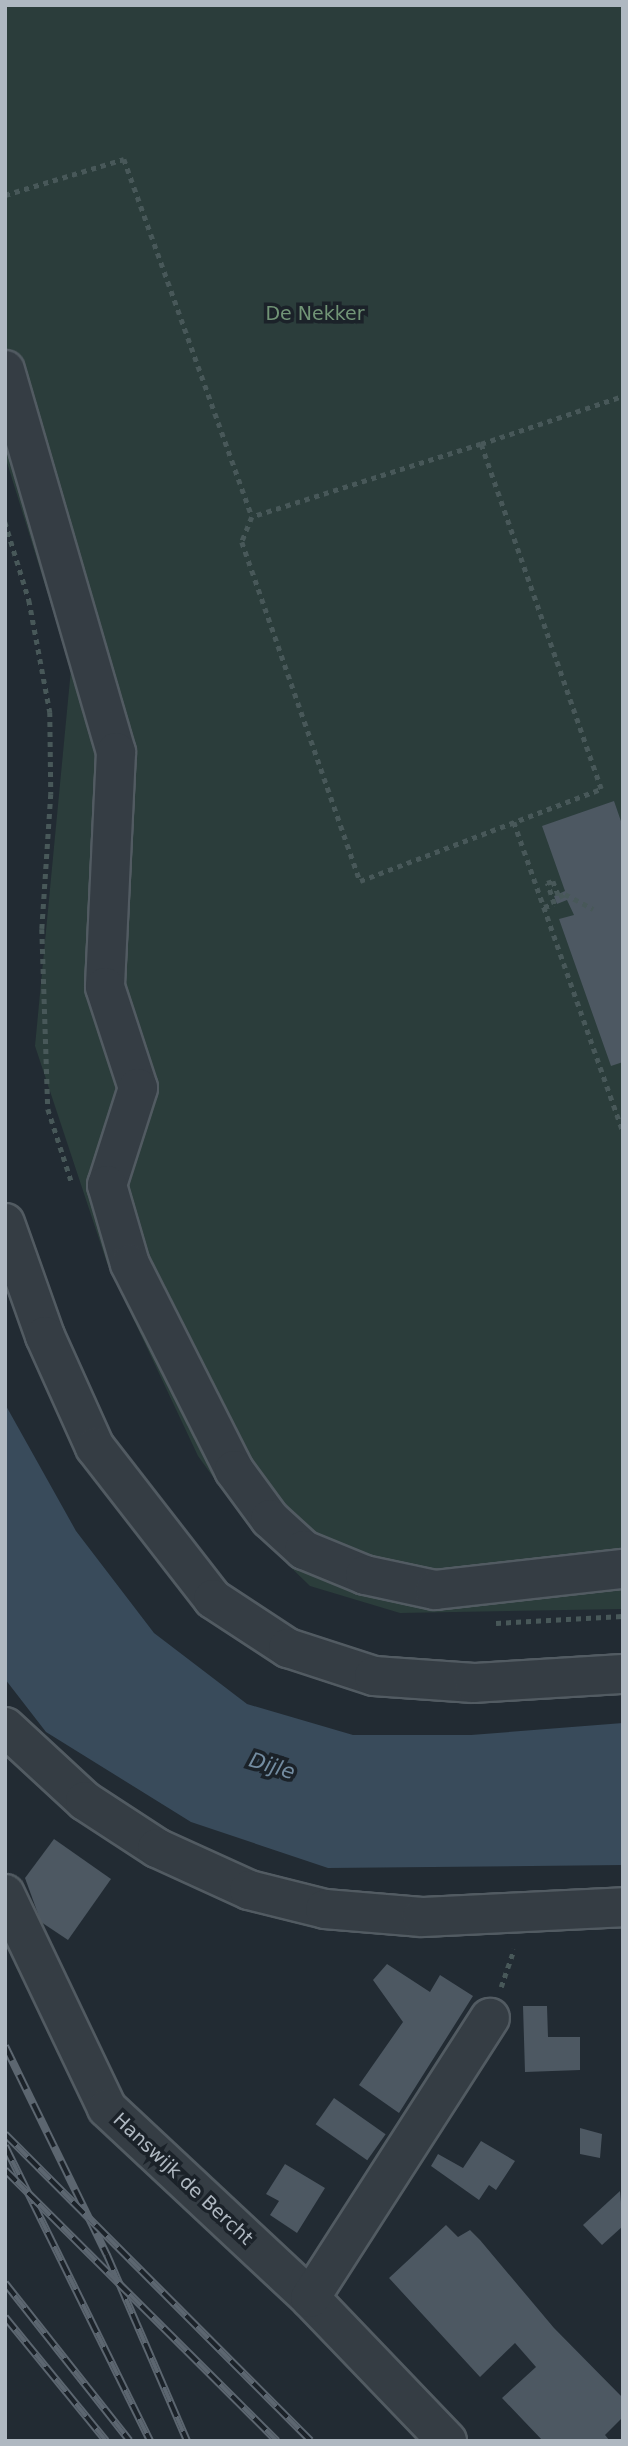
<!DOCTYPE html>
<style>
body{margin:0}
#map{position:relative;width:628px;height:2446px;overflow:hidden;background:#222b33;font-family:"DejaVu Sans",sans-serif}
div>[style]{position:absolute}
[style*='--x']{left:calc(var(--x)*1px);top:calc(var(--y)*1px);width:calc(var(--w)*1px);rotate:calc(var(--a)*1deg)}
.green>*{inset:0;background:#2b3d3b}
.water>*{inset:0;background:#394b5b}
.building>*{inset:0;background:#4d5862;transform-origin:0 0}
.path>*{height:4.5px;margin-top:-2.25px;transform-origin:0;background:repeating-linear-gradient(90deg,#485859 0 5px,transparent 0 10px)}
.roads{filter:drop-shadow(2px 0 #525b62) drop-shadow(-2px 0 #525b62) drop-shadow(0 2px #525b62) drop-shadow(0 -2px #525b62)}
.minor>*{height:38px;margin:-19px;padding:0 19px;transform-origin:19px;border-radius:19px;background:#353d44}
.rail>*{height:8px;margin-top:-4px;transform-origin:0;background:repeating-linear-gradient(90deg,#1b2229 0 16px,#5c6670 0 32px);box-sizing:border-box;border-block:2px solid #5c6670}
span{translate:-50% -50%;white-space:nowrap;text-align:center;line-height:1.15;-webkit-text-stroke:7px #1b2229;paint-order:stroke}
.park-label{font-size:19px;color:#719476}
.street-label{font-size:19px;color:#afb8c1}
.water-label{font-size:21px;color:#738ca1;font-style:italic}
.frame{position:absolute;inset:0;border:7px solid #afb8c1;pointer-events:none}
</style>
<div id="map">
<div class="green">
<div style="clip-path:polygon(5px 5px,623px 5px,623px 1609px,400px 1613px,310px 1586px,249px 1527px,198px 1456px,107px 1263px,35px 1046px,71px 669px,5px 456px)"></div>
</div>
<div class="water">
<div style="clip-path:polygon(5px 1404px,76px 1531px,154px 1633px,247px 1704px,353px 1735px,471px 1735px,623px 1723px,623px 1865px,328px 1868px,191px 1822px,46px 1732px,5px 1679px)"></div>
</div>
<div class="building">
<div style="clip-path:polygon(614px 801px,623px 827px,623px 1062px,611px 1066px,559px 919px,574px 915px,567px 900px,557px 904px,554px 896px,565px 891px,542px 826px)"></div>
<div style="clip-path:polygon(54px 1839px,111px 1879px,68px 1940px,41px 1922px,25px 1878px)"></div>
<div style="clip-path:polygon(387px 1964px,430px 1992px,440px 1975px,473px 1996px,399px 2113px,359px 2085px,403px 2022px,373px 1980px)"></div>
<div style="clip-path:polygon(523px 2006px,547px 2006px,548px 2037px,580px 2037px,580px 2070px,525px 2072px)"></div>
<div style="left:334px;top:2098px;width:63px;height:32px;rotate:35deg"></div>
<div style="clip-path:polygon(580px 2128px,602px 2134px,600px 2158px,580px 2154px)"></div>
<div style="clip-path:polygon(481px 2141px,515px 2161px,496px 2190px,489px 2185px,479px 2200px,431px 2166px,438px 2154px,463px 2168px)"></div>
<div style="clip-path:polygon(285px 2164px,325px 2188px,297px 2233px,270px 2215px,279px 2201px,266px 2194px)"></div>
<div style="clip-path:polygon(620px 2191px,623px 2226px,602px 2245px,583px 2225px)"></div>
<div style="clip-path:polygon(446px 2225px,458px 2237px,470px 2230px,480px 2240px,554px 2328px,623px 2398px,623px 2417px,605px 2435px,610px 2441px,543px 2441px,502px 2398px,536px 2367px,515px 2343px,480px 2377px,389px 2278px)"></div>
</div>
<div class="path">
<div style="--x:5;--y:195;--w:124;--a:-16.8"></div>
<div style="--x:124;--y:159;--w:380;--a:70.3"></div>
<div style="--x:252;--y:517;--w:27;--a:112"></div>
<div style="--x:242;--y:542;--w:359;--a:70.8"></div>
<div style="--x:360;--y:881;--w:258;--a:-20.9"></div>
<div style="--x:601;--y:789;--w:365;--a:-109.2"></div>
<div style="--x:481;--y:444;--w:240;--a:162.3"></div>
<div style="--x:481;--y:444;--w:150;--a:-18.7"></div>
<div style="--x:5;--y:522;--w:82;--a:72.9"></div>
<div style="--x:29;--y:600;--w:114;--a:79.4"></div>
<div style="--x:50;--y:712;--w:82;--a:89.3"></div>
<div style="--x:51;--y:794;--w:135;--a:93.8"></div>
<div style="--x:42;--y:929;--w:180;--a:88.1"></div>
<div style="--x:48;--y:1109;--w:75;--a:72.1"></div>
<div style="--x:514;--y:822;--w:328;--a:70.6"></div>
<div style="--x:544;--y:907;--w:10;--a:-17"></div>
<div style="--x:554;--y:904;--w:22;--a:-108"></div>
<div style="--x:547;--y:883;--w:6;--a:-18"></div>
<div style="--x:553;--y:881;--w:17;--a:69"></div>
<div style="--x:559;--y:897;--w:7;--a:-27"></div>
<div style="--x:565;--y:894;--w:32;--a:28"></div>
<div style="--x:496;--y:1623;--w:127;--a:-3.2"></div>
<div style="--x:501;--y:1987;--w:40;--a:-71.1"></div>
</div>
<div class="roads">
<div class="minor">
<div style="--x:5;--y:370;--w:398;--a:73.8"></div>
<div style="--x:116;--y:752;--w:235;--a:92.7"></div>
<div style="--x:105;--y:987;--w:106;--a:71.9"></div>
<div style="--x:138;--y:1088;--w:102;--a:107.7"></div>
<div style="--x:107;--y:1185;--w:82;--a:73.8"></div>
<div style="--x:130;--y:1264;--w:231;--a:63.2"></div>
<div style="--x:234;--y:1470;--w:61;--a:53.7"></div>
<div style="--x:270;--y:1519;--w:46;--a:42.4"></div>
<div style="--x:304;--y:1550;--w:66;--a:22.3"></div>
<div style="--x:365;--y:1575;--w:72;--a:12.1"></div>
<div style="--x:435;--y:1590;--w:189;--a:-6.4"></div>
<div style="--x:5;--y:1223;--w:120;--a:70.5"></div>
<div style="--x:45;--y:1336;--w:122;--a:65.8"></div>
<div style="--x:95;--y:1447;--w:192;--a:52.2"></div>
<div style="--x:213;--y:1599;--w:90;--a:33.2"></div>
<div style="--x:288;--y:1648;--w:90;--a:18"></div>
<div style="--x:374;--y:1676;--w:100;--a:4"></div>
<div style="--x:474;--y:1683;--w:149;--a:-3.5"></div>
<div style="--x:5;--y:1727;--w:109;--a:42.8"></div>
<div style="--x:85;--y:1801;--w:86;--a:33.1"></div>
<div style="--x:157;--y:1848;--w:101;--a:24.5"></div>
<div style="--x:249;--y:1890;--w:78;--a:14"></div>
<div style="--x:325;--y:1909;--w:97;--a:4.7"></div>
<div style="--x:422;--y:1917;--w:201;--a:-2.8"></div>
<div style="--x:5;--y:1894;--w:237;--a:64.5"></div>
<div style="--x:107;--y:2108;--w:278;--a:43.1"></div>
<div style="--x:310;--y:2298;--w:198;--a:46.2"></div>
<div style="--x:310;--y:2298;--w:333;--a:-57.3"></div>
</div>
</div>
<div class="rail">
<div style="--x:5;--y:2046;--w:233;--a:64"></div>
<div style="--x:107;--y:2255;--w:202;--a:66.7"></div>
<div style="--x:5;--y:2134;--w:433;--a:45.1"></div>
<div style="--x:5;--y:2146;--w:329;--a:63.8"></div>
<div style="--x:5;--y:2170;--w:384;--a:44.9"></div>
<div style="--x:5;--y:2283;--w:201;--a:51.7"></div>
<div style="--x:5;--y:2317;--w:160;--a:50.8"></div>
</div>
<div class="park-label">
<span style="left:315px;top:314px">De Nekker</span>
</div>
<div class="street-label">
<span style="left:183px;top:2179px;rotate:43deg">Hanswijk de Bercht</span>
</div>
<div class="water-label">
<span style="left:272px;top:1766px;rotate:17deg">Dijle</span>
</div>
<div class="frame"></div>
</div>
